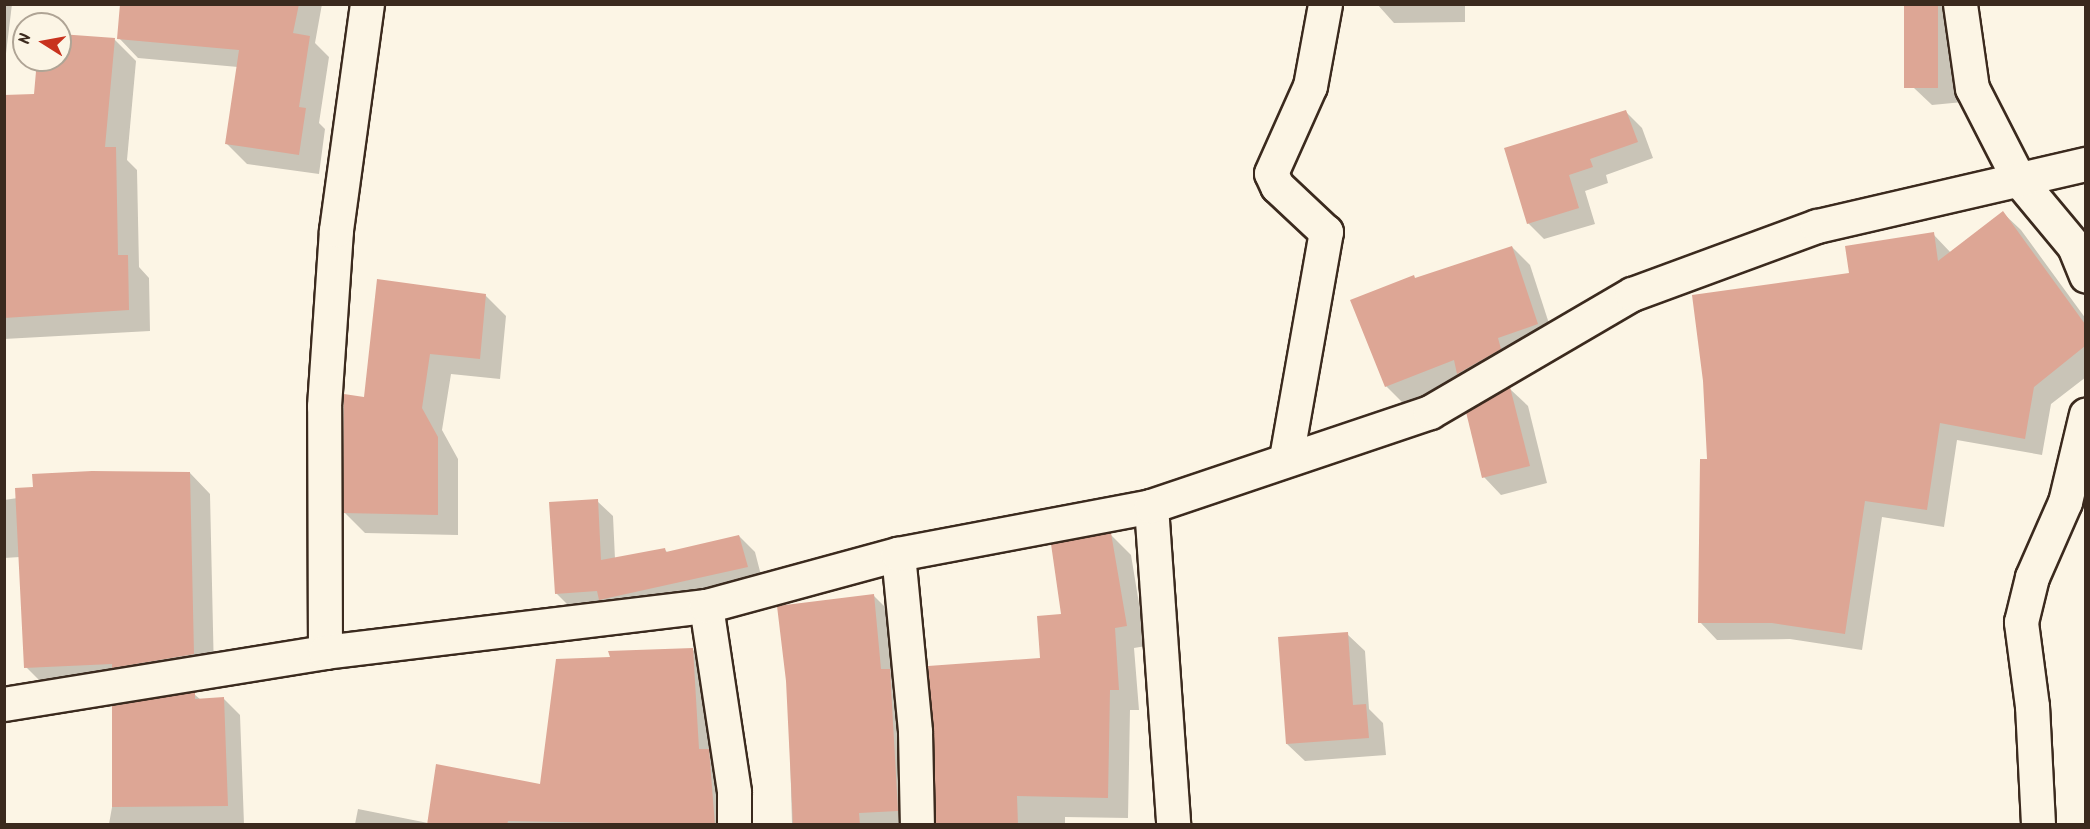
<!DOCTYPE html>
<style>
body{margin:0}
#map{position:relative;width:2090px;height:829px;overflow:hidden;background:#fcf5e5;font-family:Kalam,sans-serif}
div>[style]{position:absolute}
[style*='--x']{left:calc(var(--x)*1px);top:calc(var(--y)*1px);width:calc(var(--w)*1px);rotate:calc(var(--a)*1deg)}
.shadow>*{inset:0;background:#0003}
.building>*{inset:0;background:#dda695;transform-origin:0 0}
.roads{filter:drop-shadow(2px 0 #3b2a1e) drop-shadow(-2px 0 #3b2a1e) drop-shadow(0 2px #3b2a1e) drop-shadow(0 -2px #3b2a1e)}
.minor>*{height:33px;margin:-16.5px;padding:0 16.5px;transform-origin:16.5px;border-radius:16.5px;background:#fcf5e5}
span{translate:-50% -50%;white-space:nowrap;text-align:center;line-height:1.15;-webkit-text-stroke:4.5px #fcf5e5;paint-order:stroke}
.frame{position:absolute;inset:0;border:6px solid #3b2a1e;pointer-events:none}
.north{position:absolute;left:12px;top:12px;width:60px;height:60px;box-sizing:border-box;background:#fcf5e5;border:2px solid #afa495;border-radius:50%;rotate:281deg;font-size:16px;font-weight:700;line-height:24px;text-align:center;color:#3b2a1e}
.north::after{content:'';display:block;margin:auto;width:21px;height:27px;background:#c8321e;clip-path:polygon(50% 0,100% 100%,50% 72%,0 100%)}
</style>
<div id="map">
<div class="shadow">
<div style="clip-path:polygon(4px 4px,12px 4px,4px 70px)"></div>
<div style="clip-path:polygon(122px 4px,322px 4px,315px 43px,329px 57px,319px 123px,325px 129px,319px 174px,247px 164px,227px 144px,238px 67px,138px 58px,119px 38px)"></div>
<div style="clip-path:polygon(1377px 4px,1465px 4px,1465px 22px,1394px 23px)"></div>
<div style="clip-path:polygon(1906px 4px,1946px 4px,1963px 102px,1932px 105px,1914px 88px)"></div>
<div style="clip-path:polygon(60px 35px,115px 40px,136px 61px,127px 160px,137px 170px,139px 267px,149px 278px,150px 331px,4px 339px,4px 149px,31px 147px,38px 60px,60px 60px)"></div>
<div style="clip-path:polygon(1626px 112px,1642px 128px,1653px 158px,1606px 175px,1608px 183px,1585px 191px,1595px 224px,1544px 239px,1528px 223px,1506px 149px)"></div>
<div style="clip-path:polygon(2003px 213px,2021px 230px,2086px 319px,2086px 377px,2051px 404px,2042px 455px,1957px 440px,1944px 527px,1882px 517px,1862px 650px,1790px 639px,1717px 640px,1700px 622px,1709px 460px,1851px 275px,1933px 234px,1951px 253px)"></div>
<div style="clip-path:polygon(1512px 247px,1530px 265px,1555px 342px,1404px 404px,1386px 386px)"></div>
<div style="clip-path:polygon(485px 295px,506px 316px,500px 379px,451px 374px,442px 430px,458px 459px,458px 535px,365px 533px,345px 513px,365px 399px)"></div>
<div style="clip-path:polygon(1510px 389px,1528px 406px,1547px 483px,1501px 495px,1484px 477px)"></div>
<div style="clip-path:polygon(190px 473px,210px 494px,214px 674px,46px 687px,26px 667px,20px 557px,4px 558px,4px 500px)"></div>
<div style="clip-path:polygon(597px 501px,613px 516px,615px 559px,665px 550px,668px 553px,739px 536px,755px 552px,763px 583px,572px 609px,556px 593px)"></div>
<div style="clip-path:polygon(1111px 535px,1131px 555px,1146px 646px,1134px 648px,1139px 710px,1130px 710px,1128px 818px,1065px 817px,1065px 824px,937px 824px,1041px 659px,1062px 615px)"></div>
<div style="clip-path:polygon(873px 595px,894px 616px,918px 824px,792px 824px,788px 681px)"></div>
<div style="clip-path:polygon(1347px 634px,1365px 651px,1369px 709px,1383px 723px,1386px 755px,1305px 761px,1287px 744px)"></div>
<div style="clip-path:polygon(693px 650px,714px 671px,733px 824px,355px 824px,358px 809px,428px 823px,542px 786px,611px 658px)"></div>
<div style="clip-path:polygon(194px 694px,201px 700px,223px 698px,240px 715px,244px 824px,109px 824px,114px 796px)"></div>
</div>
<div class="building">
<div style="clip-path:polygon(120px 4px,299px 4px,293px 33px,310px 36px,299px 107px,306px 108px,299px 155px,225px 144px,239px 50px,117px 39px)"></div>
<div style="left:1904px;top:4px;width:34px;height:84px"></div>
<div style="clip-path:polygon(60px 34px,115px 38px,105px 147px,116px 147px,118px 255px,128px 255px,129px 310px,4px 318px,4px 95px,34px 94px,37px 60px,60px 60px)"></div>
<div style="clip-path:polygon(1626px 110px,1638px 142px,1590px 159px,1593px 167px,1569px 175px,1579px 208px,1527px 224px,1504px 148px)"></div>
<div style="clip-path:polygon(2003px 211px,2085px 324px,2085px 346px,2034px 387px,2025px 439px,1940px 423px,1927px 510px,1865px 501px,1845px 634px,1772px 623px,1698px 623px,1700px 459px,1707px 459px,1703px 381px,1692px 295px,1849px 273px,1845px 246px,1934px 232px,1938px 261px)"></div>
<div style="clip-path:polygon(1512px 246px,1538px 324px,1498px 338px,1501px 349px,1457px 374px,1454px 360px,1385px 387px,1350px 300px,1414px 275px,1415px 278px)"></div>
<div style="clip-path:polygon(377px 279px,486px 294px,480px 359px,430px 354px,422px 408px,438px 437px,438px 515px,343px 513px,344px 394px,364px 397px)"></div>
<div style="clip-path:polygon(1510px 387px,1530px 466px,1482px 478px,1466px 412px)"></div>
<div style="clip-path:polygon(92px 471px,190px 472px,194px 654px,112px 668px,112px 664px,24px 668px,15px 488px,33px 487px,32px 474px)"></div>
<div style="clip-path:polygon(598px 499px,601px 560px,665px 548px,666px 552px,739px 535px,748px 567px,599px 600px,597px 591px,555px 594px,549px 502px)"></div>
<div style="clip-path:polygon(1111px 533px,1127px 626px,1115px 628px,1119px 690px,1110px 690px,1108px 798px,1017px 796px,1018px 825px,936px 825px,928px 666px,1040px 658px,1037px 616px,1061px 614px,1051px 544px)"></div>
<div style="clip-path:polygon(874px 594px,881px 669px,890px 669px,898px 811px,859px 813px,860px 825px,793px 825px,786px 681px,777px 606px)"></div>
<div style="clip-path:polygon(1348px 632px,1353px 705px,1366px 704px,1369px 738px,1286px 744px,1278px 637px)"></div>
<div style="clip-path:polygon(693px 648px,699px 749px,709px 749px,715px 825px,508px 821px,507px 825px,427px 825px,436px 764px,540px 784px,556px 659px,610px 657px,608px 651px)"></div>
<div style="clip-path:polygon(195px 692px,195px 699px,224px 697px,228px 806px,112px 807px,112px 706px)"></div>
</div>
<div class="roads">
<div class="minor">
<div style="--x:1960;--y:4;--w:85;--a:81.9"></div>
<div style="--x:1972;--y:88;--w:103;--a:62.9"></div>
<div style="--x:2019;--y:180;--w:86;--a:50.2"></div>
<div style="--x:2074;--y:246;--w:32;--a:68"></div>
<div style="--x:1286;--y:458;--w:230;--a:-80"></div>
<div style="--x:1326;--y:232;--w:67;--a:-136.8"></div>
<div style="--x:1277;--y:186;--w:14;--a:-115"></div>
<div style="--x:1271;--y:173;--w:95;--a:-65.9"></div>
<div style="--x:1310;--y:86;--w:83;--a:-79.6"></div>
<div style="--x:1151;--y:506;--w:319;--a:86"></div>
<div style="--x:898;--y:554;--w:179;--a:84.5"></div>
<div style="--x:915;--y:732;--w:92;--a:88.8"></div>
<div style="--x:706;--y:606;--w:188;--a:81.4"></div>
<div style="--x:734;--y:792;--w:32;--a:90"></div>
<div style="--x:325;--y:652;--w:246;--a:-90.2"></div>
<div style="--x:324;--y:406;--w:176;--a:-86.1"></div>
<div style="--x:336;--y:230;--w:228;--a:-82.2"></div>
<div style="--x:4;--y:704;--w:325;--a:-9.2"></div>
<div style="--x:325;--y:652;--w:384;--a:-6.9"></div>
<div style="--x:706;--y:606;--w:199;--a:-15.2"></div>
<div style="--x:898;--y:554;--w:258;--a:-10.7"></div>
<div style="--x:1151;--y:506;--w:294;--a:-18.6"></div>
<div style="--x:1430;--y:412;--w:234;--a:-30.3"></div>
<div style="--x:1632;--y:294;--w:197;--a:-20.2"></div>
<div style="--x:1817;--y:226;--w:276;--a:-13"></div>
<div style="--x:2038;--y:824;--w:118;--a:-92.9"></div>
<div style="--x:2032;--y:706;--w:85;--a:-97.5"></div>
<div style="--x:2021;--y:622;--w:46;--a:-76.3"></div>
<div style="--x:2032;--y:577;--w:82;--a:-66.3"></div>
<div style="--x:2065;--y:502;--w:90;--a:-76.6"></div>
</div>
</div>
<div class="frame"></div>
<div class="north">N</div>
</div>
